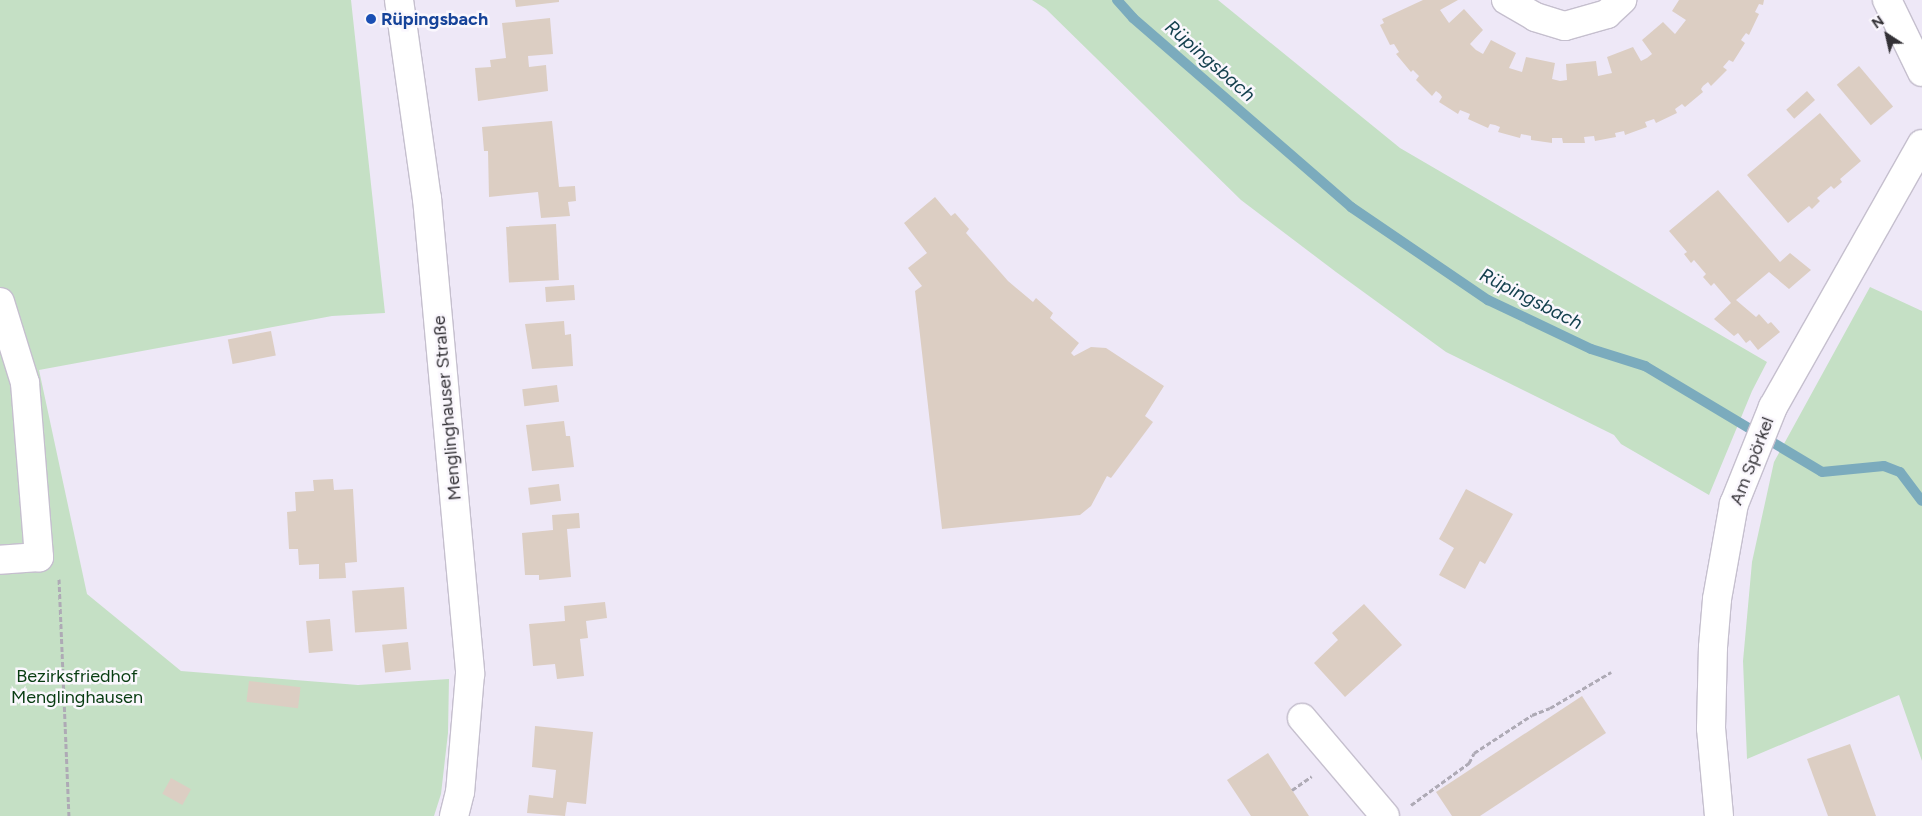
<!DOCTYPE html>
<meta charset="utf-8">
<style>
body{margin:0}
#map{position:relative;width:1922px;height:816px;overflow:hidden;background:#eee8f7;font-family:Figtree,sans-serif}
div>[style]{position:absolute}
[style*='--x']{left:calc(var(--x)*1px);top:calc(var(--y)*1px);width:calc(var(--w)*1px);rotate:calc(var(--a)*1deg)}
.green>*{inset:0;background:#c5e0c5}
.stream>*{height:10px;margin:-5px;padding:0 5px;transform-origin:5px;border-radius:5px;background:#7babbd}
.building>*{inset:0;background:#dccec3;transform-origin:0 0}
.path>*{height:3px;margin-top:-1.5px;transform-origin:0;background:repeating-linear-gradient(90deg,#aeaab5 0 5px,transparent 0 7.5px)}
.roads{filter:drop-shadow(1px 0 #c5bfce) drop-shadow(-1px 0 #c5bfce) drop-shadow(0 1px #c5bfce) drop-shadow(0 -1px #c5bfce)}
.minor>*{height:28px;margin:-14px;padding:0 14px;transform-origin:14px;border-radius:14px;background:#fff}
.dots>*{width:14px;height:14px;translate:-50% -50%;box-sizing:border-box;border:2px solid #faf7fd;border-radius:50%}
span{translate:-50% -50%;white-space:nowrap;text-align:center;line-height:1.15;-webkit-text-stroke:5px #faf7fd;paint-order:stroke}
.transit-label{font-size:18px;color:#164399;font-weight:700}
.left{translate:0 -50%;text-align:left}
.street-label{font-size:18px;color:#333136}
.park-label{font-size:18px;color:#083c11}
.water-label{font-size:19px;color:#14404e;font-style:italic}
.north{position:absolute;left:1862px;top:10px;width:50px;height:50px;-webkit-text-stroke:4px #faf7fd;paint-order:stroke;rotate:325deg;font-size:14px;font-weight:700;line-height:20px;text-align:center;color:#333136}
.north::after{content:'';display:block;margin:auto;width:18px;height:22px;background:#333136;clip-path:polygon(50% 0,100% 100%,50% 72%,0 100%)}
</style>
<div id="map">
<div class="green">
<div style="clip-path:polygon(0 0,351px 0,385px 313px,332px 316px,39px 370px,87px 594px,181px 671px,358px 685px,449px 679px,448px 733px,441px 794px,434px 816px,0 816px)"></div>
<div style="clip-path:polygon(1032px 0,1218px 0,1400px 148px,1767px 362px,1752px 391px,1709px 495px,1621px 444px,1614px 435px,1446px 352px,1336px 272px,1241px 200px,1046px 9px)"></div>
<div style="clip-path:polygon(1870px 287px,1922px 311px,1922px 761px,1899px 695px,1747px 759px,1743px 661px,1752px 562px,1774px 462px)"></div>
</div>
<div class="stream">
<div style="--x:1117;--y:0;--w:24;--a:48"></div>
<div style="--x:1133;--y:18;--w:289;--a:40.9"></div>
<div style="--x:1351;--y:207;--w:166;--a:34.2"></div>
<div style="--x:1488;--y:300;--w:114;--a:25.4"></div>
<div style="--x:1591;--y:349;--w:57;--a:17.5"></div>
<div style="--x:1645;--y:366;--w:206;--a:30.9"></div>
<div style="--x:1822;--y:472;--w:62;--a:-5.5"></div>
<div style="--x:1884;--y:466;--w:17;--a:21"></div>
<div style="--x:1900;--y:472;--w:36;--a:53"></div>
</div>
<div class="building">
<div style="clip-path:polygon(515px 0,559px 0,559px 2px,516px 7px)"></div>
<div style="clip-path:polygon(1423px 0,1458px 0,1440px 10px,1449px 23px,1464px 9px,1483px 30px,1470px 44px,1476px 50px,1483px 54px,1491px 40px,1516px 53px,1509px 68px,1522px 72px,1526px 57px,1555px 63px,1552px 79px,1560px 81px,1567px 80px,1566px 64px,1596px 61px,1598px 76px,1612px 73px,1607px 57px,1633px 47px,1641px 61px,1647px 58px,1652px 54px,1642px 40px,1663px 22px,1675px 34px,1686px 20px,1672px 11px,1679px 0,1764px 0,1763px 5px,1759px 4px,1755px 12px,1759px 14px,1749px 35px,1746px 33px,1743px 37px,1741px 40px,1745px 43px,1733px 62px,1729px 60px,1723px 67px,1727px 70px,1711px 86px,1708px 82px,1703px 86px,1701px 89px,1703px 92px,1685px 107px,1682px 104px,1675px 109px,1677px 113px,1656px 123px,1654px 119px,1645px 122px,1647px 127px,1625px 135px,1624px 131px,1615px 133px,1616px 137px,1595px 141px,1594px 136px,1584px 137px,1585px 143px,1563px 143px,1562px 138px,1552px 138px,1552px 143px,1531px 140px,1531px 136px,1521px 134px,1520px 138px,1498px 132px,1500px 127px,1495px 125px,1490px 124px,1488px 128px,1468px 119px,1470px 114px,1460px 110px,1458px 114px,1439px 102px,1442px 97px,1440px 94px,1436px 91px,1432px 96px,1416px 80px,1419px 76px,1413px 70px,1411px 72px,1396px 54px,1399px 52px,1394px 44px,1390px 45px,1380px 25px,1384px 23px,1382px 19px)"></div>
<div style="clip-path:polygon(550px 18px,553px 54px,528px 56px,529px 67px,546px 65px,548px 91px,478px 101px,475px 68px,491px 67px,490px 60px,506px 58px,502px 23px)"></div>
<div style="left:1859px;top:66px;width:53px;height:29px;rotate:50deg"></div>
<div style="left:1807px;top:91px;width:12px;height:28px;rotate:48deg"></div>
<div style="clip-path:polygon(1820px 113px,1861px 161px,1840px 179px,1842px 182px,1834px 189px,1831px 186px,1817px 198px,1820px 201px,1812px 209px,1809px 206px,1788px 223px,1747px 175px)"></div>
<div style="clip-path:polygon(552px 121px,559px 187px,575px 186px,576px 201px,568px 202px,570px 216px,541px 218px,538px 192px,489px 197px,488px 151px,484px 151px,482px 127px)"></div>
<div style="clip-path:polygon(1718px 190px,1780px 262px,1790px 253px,1811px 270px,1789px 289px,1769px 272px,1736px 300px,1756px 317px,1759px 314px,1768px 324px,1771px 322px,1780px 332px,1758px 350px,1750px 340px,1746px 343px,1738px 333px,1734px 336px,1714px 319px,1731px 303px,1714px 283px,1711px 286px,1703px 277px,1706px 274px,1694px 260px,1691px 263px,1684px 254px,1687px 252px,1669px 231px)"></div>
<div style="clip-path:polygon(935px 197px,951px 216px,955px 213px,969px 229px,966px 233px,1008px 281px,1033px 302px,1036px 298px,1053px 313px,1050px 318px,1079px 343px,1071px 353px,1074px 356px,1091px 347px,1106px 348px,1164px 386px,1145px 416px,1153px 422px,1111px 478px,1107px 476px,1091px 506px,1080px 515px,942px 529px,915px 291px,922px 286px,908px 268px,927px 253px,904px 223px)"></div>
<div style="left:556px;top:224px;width:56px;height:50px;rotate:87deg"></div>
<div style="left:574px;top:285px;width:15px;height:29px;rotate:86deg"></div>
<div style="clip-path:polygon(564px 321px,565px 335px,571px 334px,573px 366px,532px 369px,525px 324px)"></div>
<div style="left:271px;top:331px;width:25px;height:44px;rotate:79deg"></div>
<div style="left:557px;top:385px;width:17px;height:35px;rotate:83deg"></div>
<div style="clip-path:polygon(564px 421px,566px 436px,570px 436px,574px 467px,532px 471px,526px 425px)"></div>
<div style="clip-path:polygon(333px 479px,334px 490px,353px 489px,357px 562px,345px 563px,346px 578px,319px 579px,319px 564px,299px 565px,298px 549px,289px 549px,287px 512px,296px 511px,295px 492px,314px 491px,313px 480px)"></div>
<div style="left:559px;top:484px;width:17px;height:31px;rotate:83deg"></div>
<div style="clip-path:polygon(1466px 489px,1513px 514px,1485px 564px,1480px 561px,1465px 589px,1439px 575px,1454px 548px,1439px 539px)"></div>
<div style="clip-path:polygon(579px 513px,580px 528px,567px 529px,571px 577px,539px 580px,539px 575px,525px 575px,522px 533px,553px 530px,552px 515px)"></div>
<div style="left:404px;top:587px;width:42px;height:52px;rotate:86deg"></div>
<div style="clip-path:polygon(605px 602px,607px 618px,586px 621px,588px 638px,580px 639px,584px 676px,557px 679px,555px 664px,533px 666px,529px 624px,565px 621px,564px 606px)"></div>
<div style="clip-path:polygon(1364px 604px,1402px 645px,1345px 697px,1314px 663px,1338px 640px,1332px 633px)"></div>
<div style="left:330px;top:619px;width:32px;height:24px;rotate:85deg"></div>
<div style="left:408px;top:642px;width:28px;height:26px;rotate:84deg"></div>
<div style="left:249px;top:681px;width:52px;height:21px;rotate:7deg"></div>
<div style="clip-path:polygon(1582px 696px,1606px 733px,1480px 816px,1452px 816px,1436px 792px)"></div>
<div style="clip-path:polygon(535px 726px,593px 732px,586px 804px,567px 802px,565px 816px,527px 813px,529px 795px,553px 798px,556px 770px,532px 767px)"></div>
<div style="clip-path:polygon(1850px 744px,1876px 816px,1828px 816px,1807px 759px)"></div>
<div style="clip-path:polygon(1268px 753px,1292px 790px,1309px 816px,1251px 816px,1227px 780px)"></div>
<div style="left:171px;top:778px;width:23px;height:18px;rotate:29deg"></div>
</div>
<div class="path">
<div style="--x:59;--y:579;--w:237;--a:87.6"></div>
<div style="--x:1292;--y:790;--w:24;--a:-35"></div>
<div style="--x:1411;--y:805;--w:72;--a:-35.9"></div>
<div style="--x:1469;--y:763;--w:11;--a:-63"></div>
<div style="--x:1474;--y:753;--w:69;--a:-33.2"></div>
<div style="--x:1532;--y:715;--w:19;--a:-21"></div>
<div style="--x:1550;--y:708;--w:71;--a:-30.5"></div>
</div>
<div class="roads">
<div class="minor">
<div style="--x:399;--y:0;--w:200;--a:82"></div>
<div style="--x:427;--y:198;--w:478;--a:84.8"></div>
<div style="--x:470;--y:674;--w:118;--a:94.8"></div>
<div style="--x:460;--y:792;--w:25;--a:104"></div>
<div style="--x:1506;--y:0;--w:34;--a:30"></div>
<div style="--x:1535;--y:17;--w:31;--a:17"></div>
<div style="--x:1565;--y:26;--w:44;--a:-15.9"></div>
<div style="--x:1607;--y:14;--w:21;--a:-43"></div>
<div style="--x:1887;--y:0;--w:80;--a:64.1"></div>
<div style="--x:0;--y:302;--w:85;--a:72.8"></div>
<div style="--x:25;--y:383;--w:175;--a:85.4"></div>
<div style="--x:39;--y:557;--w:39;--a:176"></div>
<div style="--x:1302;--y:718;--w:128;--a:49.7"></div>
<div style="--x:1719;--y:816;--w:88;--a:-95.2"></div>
<div style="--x:1711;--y:728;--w:81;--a:-88.6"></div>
<div style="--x:1713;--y:647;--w:48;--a:-85.2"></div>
<div style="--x:1717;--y:599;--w:97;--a:-79.9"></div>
<div style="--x:1734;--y:504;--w:105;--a:-68.1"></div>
<div style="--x:1773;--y:407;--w:302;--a:-60.5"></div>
</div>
</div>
<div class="dots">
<div style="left:371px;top:19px;background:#1a4fb4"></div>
</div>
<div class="transit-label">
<span class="left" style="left:381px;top:19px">Rüpingsbach</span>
</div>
<div class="street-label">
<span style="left:447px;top:408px;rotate:-95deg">Menglinghauser Straße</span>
<span style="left:1752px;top:461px;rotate:-69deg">Am Spörkel</span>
</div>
<div class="park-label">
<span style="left:77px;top:687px">Bezirksfriedhof<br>Menglinghausen</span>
</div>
<div class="water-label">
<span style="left:1210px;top:61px;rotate:41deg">Rüpingsbach</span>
<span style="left:1531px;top:299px;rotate:27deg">Rüpingsbach</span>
</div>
<div class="north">N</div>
</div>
